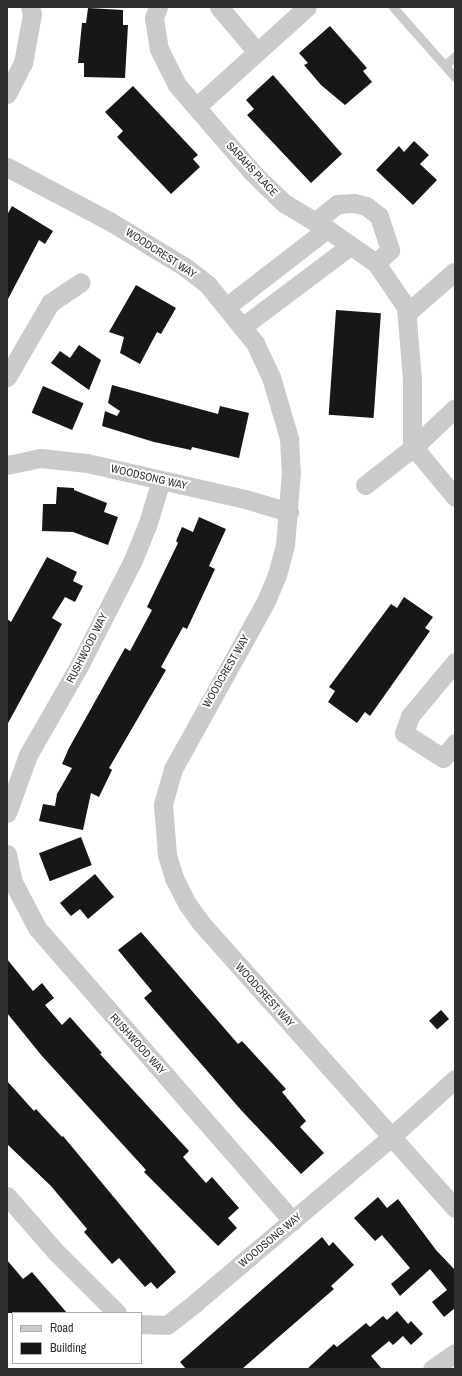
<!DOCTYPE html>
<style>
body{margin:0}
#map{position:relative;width:462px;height:1376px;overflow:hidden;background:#fff;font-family:"Archivo Narrow",sans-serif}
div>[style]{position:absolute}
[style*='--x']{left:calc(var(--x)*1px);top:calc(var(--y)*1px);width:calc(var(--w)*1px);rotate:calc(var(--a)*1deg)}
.building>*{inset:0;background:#171717;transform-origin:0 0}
.service>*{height:9px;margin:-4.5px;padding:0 4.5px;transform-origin:4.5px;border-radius:4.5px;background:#cacaca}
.minor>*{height:19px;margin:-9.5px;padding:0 9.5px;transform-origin:9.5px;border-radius:9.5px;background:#cacaca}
span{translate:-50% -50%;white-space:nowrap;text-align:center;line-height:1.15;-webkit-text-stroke:4px #fff;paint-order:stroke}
.street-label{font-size:11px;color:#303030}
.frame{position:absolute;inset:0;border:8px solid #303030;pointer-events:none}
.legend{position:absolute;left:12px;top:1312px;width:130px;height:52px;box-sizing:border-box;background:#fff;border:1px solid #acacac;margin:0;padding:5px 7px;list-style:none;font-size:12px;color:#303030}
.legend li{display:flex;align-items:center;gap:8px;height:20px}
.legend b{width:20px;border:1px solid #acacac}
</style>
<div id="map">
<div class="building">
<div style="clip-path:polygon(88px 8px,123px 10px,123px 25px,128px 25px,125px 78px,84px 77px,84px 63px,78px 63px,82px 23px,86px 23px)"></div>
<div style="clip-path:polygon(330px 26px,367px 68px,363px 71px,372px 82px,345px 105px,321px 85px,304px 65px,308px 63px,299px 53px)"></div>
<div style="clip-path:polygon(273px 75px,342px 154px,311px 183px,247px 115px,254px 109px,246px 100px)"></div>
<div style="clip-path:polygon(133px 86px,198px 155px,193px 159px,200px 167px,171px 194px,117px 137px,123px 131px,105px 112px)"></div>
<div style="clip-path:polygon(414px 141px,429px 155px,420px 164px,437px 180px,413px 205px,376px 170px,399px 146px,404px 152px)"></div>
<div style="clip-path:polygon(12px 206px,53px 231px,45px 244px,39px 240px,7px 301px,7px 215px)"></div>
<div style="clip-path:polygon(136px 285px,176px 308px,161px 334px,157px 332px,140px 364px,120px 353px,124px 337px,109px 332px)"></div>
<div style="left:336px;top:310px;width:45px;height:105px;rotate:4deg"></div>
<div style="clip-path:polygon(79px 345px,101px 360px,89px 390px,51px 363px,60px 351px,70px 358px)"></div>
<div style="clip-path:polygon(112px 385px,218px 414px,220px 406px,249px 413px,239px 458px,192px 447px,191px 450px,154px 442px,102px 426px,105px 411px,117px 416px,120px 411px,108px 403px)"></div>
<div style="left:43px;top:386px;width:44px;height:29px;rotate:23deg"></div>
<div style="clip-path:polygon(57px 487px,74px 488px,74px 490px,107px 503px,104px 512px,118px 517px,108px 545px,73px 532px,42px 531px,43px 504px,56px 504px)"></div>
<div style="clip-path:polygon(199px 517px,226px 529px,209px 566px,215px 569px,187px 629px,183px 627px,161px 667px,166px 670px,109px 768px,112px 770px,99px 797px,91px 793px,83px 830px,39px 821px,43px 804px,55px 806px,57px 794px,72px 768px,62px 764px,69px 748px,125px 648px,130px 651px,152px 610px,147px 607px,178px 543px,176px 541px,182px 527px,193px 532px)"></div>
<div style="clip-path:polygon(47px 557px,77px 572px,73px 581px,83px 586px,75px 602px,65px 597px,52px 618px,62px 624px,7px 725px,7px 619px,11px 622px)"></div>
<div style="clip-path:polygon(404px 597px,433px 617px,425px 628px,430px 631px,370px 716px,365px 712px,357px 723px,328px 702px,335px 691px,329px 687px,391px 604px,397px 608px)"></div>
<div style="left:81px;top:837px;width:30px;height:45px;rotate:69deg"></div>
<div style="clip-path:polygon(95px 874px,114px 897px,88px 919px,80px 909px,71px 916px,60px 903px)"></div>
<div style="clip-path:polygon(141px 932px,238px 1044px,242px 1041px,286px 1089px,282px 1092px,306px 1121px,300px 1127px,324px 1153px,301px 1174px,241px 1110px,144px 998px,152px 991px,118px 950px)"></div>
<div style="clip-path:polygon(7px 959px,33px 991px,42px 983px,54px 998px,45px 1005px,62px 1025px,70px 1017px,102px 1053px,100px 1054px,189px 1151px,183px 1157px,206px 1183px,212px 1177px,239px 1208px,228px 1218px,237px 1228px,218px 1246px,144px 1172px,146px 1170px,42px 1056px,7px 1013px)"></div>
<div style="left:441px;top:1010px;width:12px;height:16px;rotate:48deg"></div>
<div style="clip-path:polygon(7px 1081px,34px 1111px,36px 1109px,62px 1137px,63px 1136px,176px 1272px,157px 1289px,151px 1282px,145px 1287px,119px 1258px,112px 1264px,84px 1232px,87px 1229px,51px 1186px,7px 1144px)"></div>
<div style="clip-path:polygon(378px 1197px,387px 1208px,398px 1199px,436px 1250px,455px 1270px,455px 1308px,444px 1317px,432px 1302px,447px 1290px,430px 1269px,400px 1296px,391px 1284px,410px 1268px,382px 1235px,375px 1241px,354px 1218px)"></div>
<div style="clip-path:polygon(322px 1237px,329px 1246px,333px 1242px,354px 1265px,331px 1286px,334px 1289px,242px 1369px,186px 1369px,180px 1362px)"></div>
<div style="clip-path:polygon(7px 1260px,23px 1279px,32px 1272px,67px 1313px,7px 1313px)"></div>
<div style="clip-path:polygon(397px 1311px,408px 1324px,411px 1321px,423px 1334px,411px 1345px,403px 1336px,393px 1345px,389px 1341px,371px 1356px,382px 1369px,307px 1369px,334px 1344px,337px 1347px,366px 1323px,370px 1327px,383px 1316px,387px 1320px)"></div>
</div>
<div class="service">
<div style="--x:393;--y:7;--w:94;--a:48.5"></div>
<div style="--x:445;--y:65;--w:13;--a:-42"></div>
</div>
<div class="minor">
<div style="--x:158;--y:7;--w:12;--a:110"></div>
<div style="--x:154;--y:18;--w:31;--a:81"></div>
<div style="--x:159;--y:49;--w:40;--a:63.4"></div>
<div style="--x:177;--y:85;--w:115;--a:49.2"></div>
<div style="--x:252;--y:172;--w:45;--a:44.1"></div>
<div style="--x:284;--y:203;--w:50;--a:31.2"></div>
<div style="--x:327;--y:229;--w:60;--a:34.8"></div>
<div style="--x:376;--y:263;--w:53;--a:55.7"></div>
<div style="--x:406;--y:307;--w:73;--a:85.3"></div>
<div style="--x:412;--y:380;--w:60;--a:90"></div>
<div style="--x:412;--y:440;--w:18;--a:61"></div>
<div style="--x:421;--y:456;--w:53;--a:50.3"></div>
<div style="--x:219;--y:7;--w:59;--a:49.8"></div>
<div style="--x:7;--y:94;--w:35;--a:-63"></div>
<div style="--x:23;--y:63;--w:50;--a:-79.6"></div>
<div style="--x:32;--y:14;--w:7;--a:-106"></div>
<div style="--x:196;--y:107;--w:149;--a:-42"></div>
<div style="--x:7;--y:167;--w:118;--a:27.9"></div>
<div style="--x:111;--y:222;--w:87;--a:31.3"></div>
<div style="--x:185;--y:267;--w:29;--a:38"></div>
<div style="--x:208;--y:285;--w:54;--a:51"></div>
<div style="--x:242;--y:327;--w:21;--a:51"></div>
<div style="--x:255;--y:343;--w:38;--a:65"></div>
<div style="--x:271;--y:377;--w:64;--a:73.6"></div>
<div style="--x:289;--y:438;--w:34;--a:87"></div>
<div style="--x:291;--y:472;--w:73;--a:94.7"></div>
<div style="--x:285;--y:545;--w:31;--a:105"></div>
<div style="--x:277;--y:575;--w:30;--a:113"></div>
<div style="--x:265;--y:603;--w:190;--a:119"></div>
<div style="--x:173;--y:769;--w:37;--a:106"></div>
<div style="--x:163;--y:805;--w:50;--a:85.4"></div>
<div style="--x:167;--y:855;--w:24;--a:73"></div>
<div style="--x:174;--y:878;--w:30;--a:63"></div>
<div style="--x:188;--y:905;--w:22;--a:54"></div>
<div style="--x:201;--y:923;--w:382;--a:48.3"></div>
<div style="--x:315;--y:222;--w:28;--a:-39"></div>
<div style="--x:337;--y:204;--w:17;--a:-3"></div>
<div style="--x:354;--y:203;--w:12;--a:14"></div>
<div style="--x:366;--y:206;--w:16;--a:38"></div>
<div style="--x:379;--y:216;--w:36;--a:72"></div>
<div style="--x:390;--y:250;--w:19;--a:137"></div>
<div style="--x:226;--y:307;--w:128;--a:-37.7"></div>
<div style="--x:407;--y:313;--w:62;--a:-41.1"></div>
<div style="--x:454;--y:272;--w:1;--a:45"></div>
<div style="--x:242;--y:327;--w:135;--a:-36.9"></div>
<div style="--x:7;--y:377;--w:86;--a:-59.8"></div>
<div style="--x:50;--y:303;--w:37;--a:-34"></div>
<div style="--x:7;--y:465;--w:34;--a:-12"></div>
<div style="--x:40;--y:458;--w:47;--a:6.1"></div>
<div style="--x:87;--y:463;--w:162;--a:12.8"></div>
<div style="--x:245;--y:499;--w:46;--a:16.5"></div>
<div style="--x:365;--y:485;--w:63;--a:-38"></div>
<div style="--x:415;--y:446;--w:55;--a:-43.5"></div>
<div style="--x:455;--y:662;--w:70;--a:129.8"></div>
<div style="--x:410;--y:716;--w:18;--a:109"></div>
<div style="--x:404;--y:733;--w:46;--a:32.7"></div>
<div style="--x:443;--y:758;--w:19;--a:-51"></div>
<div style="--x:7;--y:813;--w:62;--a:-70.1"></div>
<div style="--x:28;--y:755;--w:103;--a:-60.2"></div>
<div style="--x:79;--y:666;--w:119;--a:-63"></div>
<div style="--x:133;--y:560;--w:37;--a:-68"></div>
<div style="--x:147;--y:526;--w:48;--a:-73.1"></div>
<div style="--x:7;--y:854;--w:29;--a:78"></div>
<div style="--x:13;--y:882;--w:52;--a:62.4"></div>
<div style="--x:37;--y:928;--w:389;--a:48.9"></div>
<div style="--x:7;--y:1196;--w:74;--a:48.8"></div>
<div style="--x:56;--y:1252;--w:86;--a:45"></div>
<div style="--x:141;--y:1324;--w:26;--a:2"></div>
<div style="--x:167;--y:1325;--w:37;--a:-38"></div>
<div style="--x:196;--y:1302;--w:255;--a:-40.2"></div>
<div style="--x:391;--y:1137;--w:86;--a:-42.2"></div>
<div style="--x:432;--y:1369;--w:28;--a:-35"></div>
</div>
<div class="street-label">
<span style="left:252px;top:169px;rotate:47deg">SARAHS PLACE</span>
<span style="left:161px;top:253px;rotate:33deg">WOODCREST WAY</span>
<span style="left:149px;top:477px;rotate:13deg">WOODSONG WAY</span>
<span style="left:87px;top:648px;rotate:-63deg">RUSHWOOD WAY</span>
<span style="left:226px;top:671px;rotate:-60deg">WOODCREST WAY</span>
<span style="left:265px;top:995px;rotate:48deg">WOODCREST WAY</span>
<span style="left:138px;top:1044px;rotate:48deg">RUSHWOOD WAY</span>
<span style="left:270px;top:1240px;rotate:-40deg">WOODSONG WAY</span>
</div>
<div class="frame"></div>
<ul class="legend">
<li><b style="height:5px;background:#cacaca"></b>Road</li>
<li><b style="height:11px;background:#171717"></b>Building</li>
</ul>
</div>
